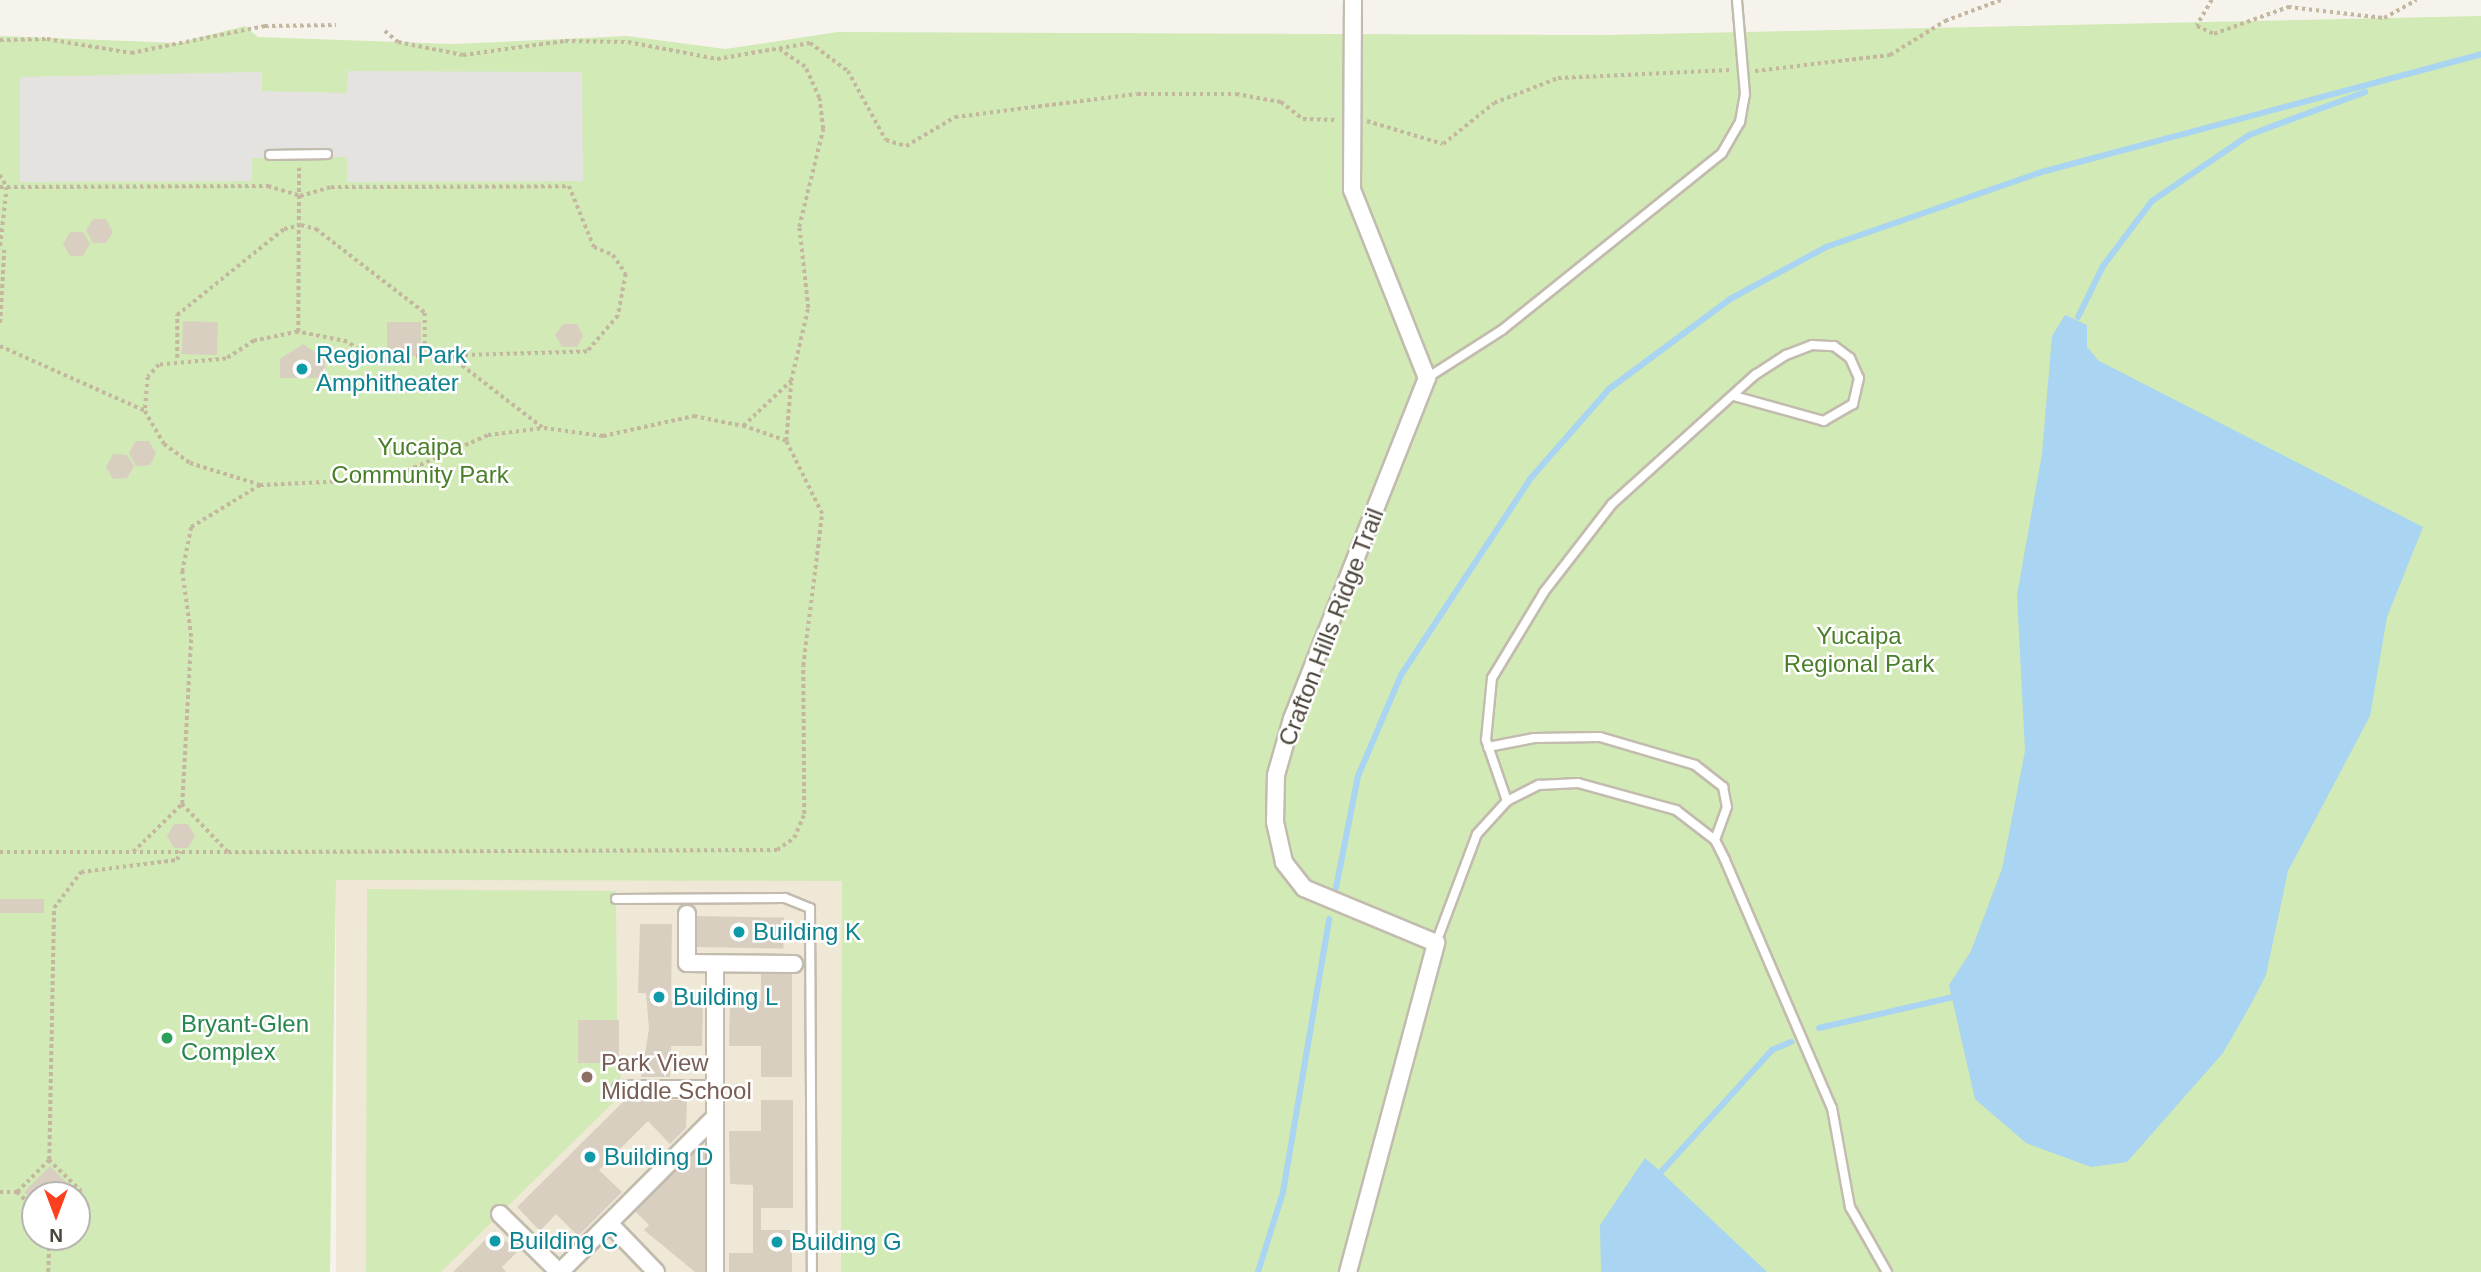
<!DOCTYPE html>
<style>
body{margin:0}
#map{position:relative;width:2481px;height:1272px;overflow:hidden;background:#f6f3ec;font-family:Helvetica,sans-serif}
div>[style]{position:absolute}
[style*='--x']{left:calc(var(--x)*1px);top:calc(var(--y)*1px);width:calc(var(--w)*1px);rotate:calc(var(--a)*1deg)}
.education>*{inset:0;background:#efe8d6;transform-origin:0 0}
.green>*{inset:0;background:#d2eab5}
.parking>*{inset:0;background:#e5e3e0}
.water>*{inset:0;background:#a9d4f2}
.stream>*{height:6px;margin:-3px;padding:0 3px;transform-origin:3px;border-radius:3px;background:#a9d4f2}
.building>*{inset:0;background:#d8cfc1;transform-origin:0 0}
.path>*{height:3.5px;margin-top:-1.75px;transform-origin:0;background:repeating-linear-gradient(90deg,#c4b79f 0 3.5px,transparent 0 7px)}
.roads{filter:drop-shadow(2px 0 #c2bbae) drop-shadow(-2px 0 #c2bbae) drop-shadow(0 2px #c2bbae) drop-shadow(0 -2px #c2bbae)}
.lane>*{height:8px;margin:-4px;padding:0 4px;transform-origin:4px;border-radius:4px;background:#fff}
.street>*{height:16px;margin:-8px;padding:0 8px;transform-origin:8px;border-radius:8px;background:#fff}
.dots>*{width:19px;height:19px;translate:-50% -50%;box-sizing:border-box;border:4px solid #fff;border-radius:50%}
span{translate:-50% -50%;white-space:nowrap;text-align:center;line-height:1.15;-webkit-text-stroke:5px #fff;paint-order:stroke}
.culture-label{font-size:24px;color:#0d838f}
.left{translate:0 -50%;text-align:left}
.park-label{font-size:24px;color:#4a7f2a}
.street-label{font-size:24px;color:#4b4439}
.leisure-label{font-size:24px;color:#27864d}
.education-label{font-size:24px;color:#785e54}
.north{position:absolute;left:21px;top:1181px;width:70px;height:70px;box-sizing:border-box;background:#fff;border:2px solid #b7b4b0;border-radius:50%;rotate:180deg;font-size:19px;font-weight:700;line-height:28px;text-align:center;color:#4b4439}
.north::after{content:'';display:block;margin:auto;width:24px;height:32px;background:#fc3f1d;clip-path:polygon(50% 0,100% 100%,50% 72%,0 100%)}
</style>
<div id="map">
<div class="education">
<div style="left:336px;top:880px;width:506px;height:392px"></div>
</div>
<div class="green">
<div style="clip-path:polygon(evenodd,2481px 16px,2481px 1272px,841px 1272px,842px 881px,336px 880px,330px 1272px,0 1272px,0 36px,178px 43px,245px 26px,258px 37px,453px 44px,627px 36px,725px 49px,838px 32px,1605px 35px,2481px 16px,35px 1195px,77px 1195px,77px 1237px,35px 1237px,35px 1195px)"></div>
<div style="clip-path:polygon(367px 889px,616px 891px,617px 1020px,578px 1020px,578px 1062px,621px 1063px,621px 1095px,441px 1272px,366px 1272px)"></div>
</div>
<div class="parking">
<div style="clip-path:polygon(348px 71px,582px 72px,583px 181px,347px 182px,347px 157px,252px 158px,252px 181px,20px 182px,20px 77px,262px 72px,262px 91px,347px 93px)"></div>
</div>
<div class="water">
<div style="clip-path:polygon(2065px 315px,2087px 325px,2087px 347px,2099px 361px,2423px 527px,2387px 617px,2370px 716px,2288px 871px,2266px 975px,2250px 1006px,2223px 1053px,2127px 1162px,2091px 1167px,2026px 1143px,1975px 1099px,1949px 985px,1971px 951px,2002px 869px,2025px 751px,2017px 595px,2042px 454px,2052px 336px)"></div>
<div style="clip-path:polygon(1645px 1158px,1661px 1172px,1767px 1272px,1601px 1272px,1600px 1225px)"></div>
</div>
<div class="stream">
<div style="--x:2078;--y:317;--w:57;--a:-63.9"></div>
<div style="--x:2103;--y:266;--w:81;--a:-53"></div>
<div style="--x:2152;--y:201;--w:117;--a:-34.2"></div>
<div style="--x:2249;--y:135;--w:124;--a:-20.3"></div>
<div style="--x:1336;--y:888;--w:114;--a:-78.9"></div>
<div style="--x:1358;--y:776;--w:110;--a:-66.9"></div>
<div style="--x:1401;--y:675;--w:235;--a:-56.6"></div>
<div style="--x:1530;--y:479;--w:120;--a:-48.7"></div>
<div style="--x:1609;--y:389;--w:151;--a:-36.6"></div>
<div style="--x:1730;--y:299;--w:109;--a:-28.4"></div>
<div style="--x:1826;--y:247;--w:225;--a:-19.2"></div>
<div style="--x:2038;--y:173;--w:459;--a:-15"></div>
<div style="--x:1819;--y:1028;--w:138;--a:-13"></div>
<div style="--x:1661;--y:1172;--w:165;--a:-47.7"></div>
<div style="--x:1772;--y:1050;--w:21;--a:-23"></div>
<div style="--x:1258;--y:1272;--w:84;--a:-72.6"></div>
<div style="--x:1283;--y:1192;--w:277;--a:-80.4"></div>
</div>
<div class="building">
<div style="clip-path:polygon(93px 219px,106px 219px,113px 232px,106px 243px,93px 243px,86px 231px)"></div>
<div style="clip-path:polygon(70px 232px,83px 232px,90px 244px,83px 256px,70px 256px,63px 244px)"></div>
<div style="left:183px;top:321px;width:35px;height:33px;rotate:2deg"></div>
<div style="left:387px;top:322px;width:34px;height:34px"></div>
<div style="clip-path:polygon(563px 324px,577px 324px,583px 336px,577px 347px,562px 347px,555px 335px)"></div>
<div style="clip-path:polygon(303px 344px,325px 359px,325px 378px,280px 378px,280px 359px)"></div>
<div style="clip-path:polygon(136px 441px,149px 441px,156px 453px,150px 465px,136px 466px,129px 453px)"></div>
<div style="clip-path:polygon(113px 454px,127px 455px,134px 466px,127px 478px,113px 479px,106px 467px)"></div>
<div style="clip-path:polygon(174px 824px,188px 824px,195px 836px,188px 848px,174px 848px,167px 836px)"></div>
<div style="left:0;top:899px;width:44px;height:14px"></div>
<div style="left:694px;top:916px;width:90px;height:31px;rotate:1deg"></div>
<div style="clip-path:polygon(640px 924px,672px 924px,671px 1001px,703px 1002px,702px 1046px,671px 1046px,670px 1077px,641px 1077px,649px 1029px,646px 993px,638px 993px)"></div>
<div style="clip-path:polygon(761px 970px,792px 970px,792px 1077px,761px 1077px,761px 1046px,729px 1046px,730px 1001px,761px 1001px)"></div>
<div style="left:578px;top:1020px;width:41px;height:43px"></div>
<div style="clip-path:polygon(626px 1099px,687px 1100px,686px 1128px,670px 1144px,648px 1121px,599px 1170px,622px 1192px,578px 1236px,556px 1214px,540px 1231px,517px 1207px)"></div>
<div style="clip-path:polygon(761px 1100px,793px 1100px,793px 1208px,761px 1208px,761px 1230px,792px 1230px,792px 1272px,729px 1272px,729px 1253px,753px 1253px,753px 1185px,730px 1184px,729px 1131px,761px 1131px)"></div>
<div style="clip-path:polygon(702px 1144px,708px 1149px,707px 1272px,695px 1272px,644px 1230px,649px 1225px,634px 1210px)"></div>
<div style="clip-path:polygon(50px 1166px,75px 1191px,35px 1195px,35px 1203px,24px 1192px)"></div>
<div style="clip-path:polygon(495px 1230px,517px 1252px,502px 1267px,506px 1272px,453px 1272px)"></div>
</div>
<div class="path">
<div style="--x:2212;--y:0;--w:30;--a:120"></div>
<div style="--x:2197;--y:26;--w:19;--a:25"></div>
<div style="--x:2214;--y:34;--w:79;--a:-20"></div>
<div style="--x:2288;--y:7;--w:97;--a:6.5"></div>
<div style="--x:2384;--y:18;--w:37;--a:-29"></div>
<div style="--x:385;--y:31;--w:17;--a:40"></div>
<div style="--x:398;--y:42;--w:66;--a:11.3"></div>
<div style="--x:463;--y:55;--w:103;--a:-7.8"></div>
<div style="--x:565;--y:41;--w:63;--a:0.9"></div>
<div style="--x:628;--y:42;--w:91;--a:10.8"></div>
<div style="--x:717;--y:59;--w:94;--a:-9.8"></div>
<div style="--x:810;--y:43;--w:47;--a:36.4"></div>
<div style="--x:848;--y:71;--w:79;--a:61.2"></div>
<div style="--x:886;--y:140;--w:21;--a:17"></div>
<div style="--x:906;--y:146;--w:57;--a:-30.6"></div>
<div style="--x:955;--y:117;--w:183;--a:-7.2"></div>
<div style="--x:1137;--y:94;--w:99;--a:0"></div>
<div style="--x:1236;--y:94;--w:46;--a:10.1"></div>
<div style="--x:1281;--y:102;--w:28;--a:38"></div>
<div style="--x:1303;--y:119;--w:32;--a:2"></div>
<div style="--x:0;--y:40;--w:47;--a:-1.2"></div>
<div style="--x:47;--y:39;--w:85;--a:9.5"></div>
<div style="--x:131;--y:53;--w:137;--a:-11.4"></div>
<div style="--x:265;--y:26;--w:71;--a:-0.8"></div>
<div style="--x:1755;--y:71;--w:136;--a:-6.8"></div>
<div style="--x:1890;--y:55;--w:65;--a:-31.7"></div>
<div style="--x:1945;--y:21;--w:60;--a:-20.6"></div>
<div style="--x:1367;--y:121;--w:79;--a:16.8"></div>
<div style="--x:1443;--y:144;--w:65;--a:-38.8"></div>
<div style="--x:1494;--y:103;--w:69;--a:-21.3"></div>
<div style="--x:1558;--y:78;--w:172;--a:-2.7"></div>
<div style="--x:0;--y:175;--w:14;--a:60"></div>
<div style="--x:7;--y:187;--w:63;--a:96.3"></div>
<div style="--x:0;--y:187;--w:268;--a:-0.2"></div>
<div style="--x:268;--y:186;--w:34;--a:17"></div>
<div style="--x:300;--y:196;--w:32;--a:-16"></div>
<div style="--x:331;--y:187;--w:238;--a:-0.2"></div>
<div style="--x:569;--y:186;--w:66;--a:67.7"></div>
<div style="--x:594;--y:247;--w:21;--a:23"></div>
<div style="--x:613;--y:255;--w:23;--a:56"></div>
<div style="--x:626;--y:274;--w:43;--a:100.8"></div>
<div style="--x:618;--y:316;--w:48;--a:130.7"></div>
<div style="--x:587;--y:352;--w:217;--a:178.4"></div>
<div style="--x:370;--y:358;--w:28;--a:-145"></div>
<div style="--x:347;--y:342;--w:50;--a:-168.5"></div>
<div style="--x:298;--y:332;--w:45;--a:168.4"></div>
<div style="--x:254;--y:341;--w:33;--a:147"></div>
<div style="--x:226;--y:359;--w:67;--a:174.9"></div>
<div style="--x:159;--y:365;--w:16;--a:133"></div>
<div style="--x:148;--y:377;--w:34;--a:95"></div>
<div style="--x:0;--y:323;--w:73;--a:-86.9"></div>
<div style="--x:298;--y:332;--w:164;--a:-89.7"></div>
<div style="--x:0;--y:346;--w:159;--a:24.1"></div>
<div style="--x:145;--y:411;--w:38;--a:60"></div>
<div style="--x:164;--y:444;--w:32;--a:36"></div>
<div style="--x:190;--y:463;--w:73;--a:17.4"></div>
<div style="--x:451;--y:357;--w:115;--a:37.6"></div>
<div style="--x:177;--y:358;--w:43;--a:-90"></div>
<div style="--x:177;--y:315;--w:137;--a:-38.8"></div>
<div style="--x:284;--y:229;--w:17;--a:-13"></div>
<div style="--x:301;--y:225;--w:16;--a:15"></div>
<div style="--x:316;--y:229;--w:138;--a:37.6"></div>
<div style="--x:425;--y:313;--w:45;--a:90"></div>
<div style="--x:786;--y:441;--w:58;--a:-85.1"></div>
<div style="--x:182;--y:804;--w:66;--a:46.2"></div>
<div style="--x:228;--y:852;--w:549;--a:-0.21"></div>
<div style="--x:777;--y:850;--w:21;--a:-35"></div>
<div style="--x:794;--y:838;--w:26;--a:-67"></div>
<div style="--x:804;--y:814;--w:148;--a:-90.4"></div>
<div style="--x:803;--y:666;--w:153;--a:-82.9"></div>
<div style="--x:822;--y:514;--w:81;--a:-116.3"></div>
<div style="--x:786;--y:441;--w:46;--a:-160.8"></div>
<div style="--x:0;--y:852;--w:228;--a:0"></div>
<div style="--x:133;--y:852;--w:69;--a:-44.4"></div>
<div style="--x:182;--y:804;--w:167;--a:-86.9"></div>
<div style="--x:191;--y:637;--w:66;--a:-97.9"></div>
<div style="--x:182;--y:572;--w:46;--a:-78.7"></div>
<div style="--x:191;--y:527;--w:81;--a:-31.3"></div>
<div style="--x:260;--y:485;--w:128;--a:-2.7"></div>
<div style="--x:388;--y:479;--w:109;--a:-23.7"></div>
<div style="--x:488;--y:435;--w:56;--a:-7.1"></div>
<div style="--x:544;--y:428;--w:60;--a:7.7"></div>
<div style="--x:603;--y:436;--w:93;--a:-12.4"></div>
<div style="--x:694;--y:416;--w:50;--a:11.5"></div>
<div style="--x:743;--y:426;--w:66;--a:-43.2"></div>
<div style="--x:791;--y:381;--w:75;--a:-76.9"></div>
<div style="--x:808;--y:308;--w:81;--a:-96.3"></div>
<div style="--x:799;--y:227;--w:101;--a:-76.2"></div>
<div style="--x:823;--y:129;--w:31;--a:-97"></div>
<div style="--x:819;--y:98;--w:34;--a:-114"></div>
<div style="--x:805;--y:67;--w:30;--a:-146"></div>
<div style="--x:49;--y:1160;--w:45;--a:44.1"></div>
<div style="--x:81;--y:1191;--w:6;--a:135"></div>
<div style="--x:0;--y:1192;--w:17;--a:0"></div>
<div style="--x:17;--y:1192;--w:25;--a:43"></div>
<div style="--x:17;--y:1192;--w:45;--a:-45"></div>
<div style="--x:49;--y:1160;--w:252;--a:-88.9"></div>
<div style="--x:54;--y:908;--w:45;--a:-53.1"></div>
<div style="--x:81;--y:872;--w:97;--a:-7.1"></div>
<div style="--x:177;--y:860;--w:9;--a:-69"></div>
<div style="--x:48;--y:1272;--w:35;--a:-88"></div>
</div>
<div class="roads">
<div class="lane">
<div style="--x:270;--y:155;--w:57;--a:-1"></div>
<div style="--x:1427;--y:378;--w:89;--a:-32.6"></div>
<div style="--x:1502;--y:330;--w:282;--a:-38.8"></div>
<div style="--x:1722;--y:153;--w:36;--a:-60"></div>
<div style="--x:1740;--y:122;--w:28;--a:-80"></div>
<div style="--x:1745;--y:94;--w:94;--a:-94.9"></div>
<div style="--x:1488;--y:747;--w:47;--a:-11.1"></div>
<div style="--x:1534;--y:738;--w:66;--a:-0.9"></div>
<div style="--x:1600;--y:737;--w:99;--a:16.4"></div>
<div style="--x:1695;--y:765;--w:36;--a:38"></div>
<div style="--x:1723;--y:787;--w:20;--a:79"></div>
<div style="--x:1727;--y:807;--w:35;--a:110"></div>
<div style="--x:1507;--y:801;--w:65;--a:-109"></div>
<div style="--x:1486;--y:740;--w:62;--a:-84.5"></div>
<div style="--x:1492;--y:678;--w:100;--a:-58.8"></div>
<div style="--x:1544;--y:592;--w:111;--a:-52.3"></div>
<div style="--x:1612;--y:504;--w:193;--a:-42.1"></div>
<div style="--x:1755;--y:375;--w:37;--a:-33"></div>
<div style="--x:1786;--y:355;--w:28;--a:-21"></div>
<div style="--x:1812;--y:345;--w:22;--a:3"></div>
<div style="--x:1834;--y:346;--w:20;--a:37"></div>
<div style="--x:1850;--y:358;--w:22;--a:66"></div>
<div style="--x:1859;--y:378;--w:27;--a:103"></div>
<div style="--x:1853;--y:404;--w:34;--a:150"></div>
<div style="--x:1824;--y:421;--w:93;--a:-164.5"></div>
<div style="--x:616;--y:899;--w:169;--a:-0.3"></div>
<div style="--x:785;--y:898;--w:27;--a:22"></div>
<div style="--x:810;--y:908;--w:364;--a:89.7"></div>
<div style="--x:1436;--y:943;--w:116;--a:-69.4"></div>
<div style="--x:1477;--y:834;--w:45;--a:-47.7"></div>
<div style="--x:1507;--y:801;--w:36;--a:-27"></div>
<div style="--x:1539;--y:785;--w:39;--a:-3"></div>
<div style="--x:1578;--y:783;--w:102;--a:15.4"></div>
<div style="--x:1676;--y:810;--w:49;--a:37.6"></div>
<div style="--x:1715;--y:840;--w:22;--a:63"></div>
<div style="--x:1725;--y:860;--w:270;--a:66.7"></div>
<div style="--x:1832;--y:1108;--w:101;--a:79.7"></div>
<div style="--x:1850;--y:1207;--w:75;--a:60.4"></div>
</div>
<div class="street">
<div style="--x:687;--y:914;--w:49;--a:90"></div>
<div style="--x:687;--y:963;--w:107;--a:0.5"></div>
<div style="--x:621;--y:1089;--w:94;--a:0"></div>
<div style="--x:500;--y:1214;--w:83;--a:44.5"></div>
<div style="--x:609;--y:1223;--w:68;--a:46.2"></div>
<div style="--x:560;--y:1272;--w:219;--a:-45"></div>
<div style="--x:715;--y:1272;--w:308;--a:-90"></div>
<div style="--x:1348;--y:1272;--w:341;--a:-75"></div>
<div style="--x:1436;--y:943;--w:143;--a:-157.4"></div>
<div style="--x:1304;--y:888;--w:33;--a:-128"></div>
<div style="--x:1284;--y:862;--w:41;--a:-102.7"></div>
<div style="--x:1275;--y:822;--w:47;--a:-88.8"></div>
<div style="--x:1276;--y:775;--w:58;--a:-74.1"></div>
<div style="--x:1292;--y:719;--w:367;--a:-68.4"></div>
<div style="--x:1427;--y:378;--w:202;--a:-111.7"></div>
<div style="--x:1352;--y:190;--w:190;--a:-89.7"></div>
</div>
</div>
<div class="dots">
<div style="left:302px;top:369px;background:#0f9aa8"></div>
<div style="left:739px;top:932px;background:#0f9aa8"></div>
<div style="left:659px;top:997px;background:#0f9aa8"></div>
<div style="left:167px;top:1038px;background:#2e9e5b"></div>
<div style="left:587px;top:1077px;background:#8d6e63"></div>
<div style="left:590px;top:1157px;background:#0f9aa8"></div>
<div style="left:495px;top:1241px;background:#0f9aa8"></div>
<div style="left:777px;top:1242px;background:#0f9aa8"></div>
</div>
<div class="culture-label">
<span class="left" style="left:316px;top:369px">Regional Park<br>Amphitheater</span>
<span class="left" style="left:753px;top:932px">Building K</span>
<span class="left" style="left:673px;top:997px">Building L</span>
<span class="left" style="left:604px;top:1157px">Building D</span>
<span class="left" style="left:509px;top:1241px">Building C</span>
<span class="left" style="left:791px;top:1242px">Building G</span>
</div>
<div class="park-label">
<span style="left:420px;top:461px">Yucaipa<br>Community Park</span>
<span style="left:1859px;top:650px">Yucaipa<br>Regional Park</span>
</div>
<div class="street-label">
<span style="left:1331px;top:627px;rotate:-69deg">Crafton Hills Ridge Trail</span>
</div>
<div class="leisure-label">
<span class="left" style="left:181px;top:1038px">Bryant-Glen<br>Complex</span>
</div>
<div class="education-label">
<span class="left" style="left:601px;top:1077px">Park View<br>Middle School</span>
</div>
<div class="north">N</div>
</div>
